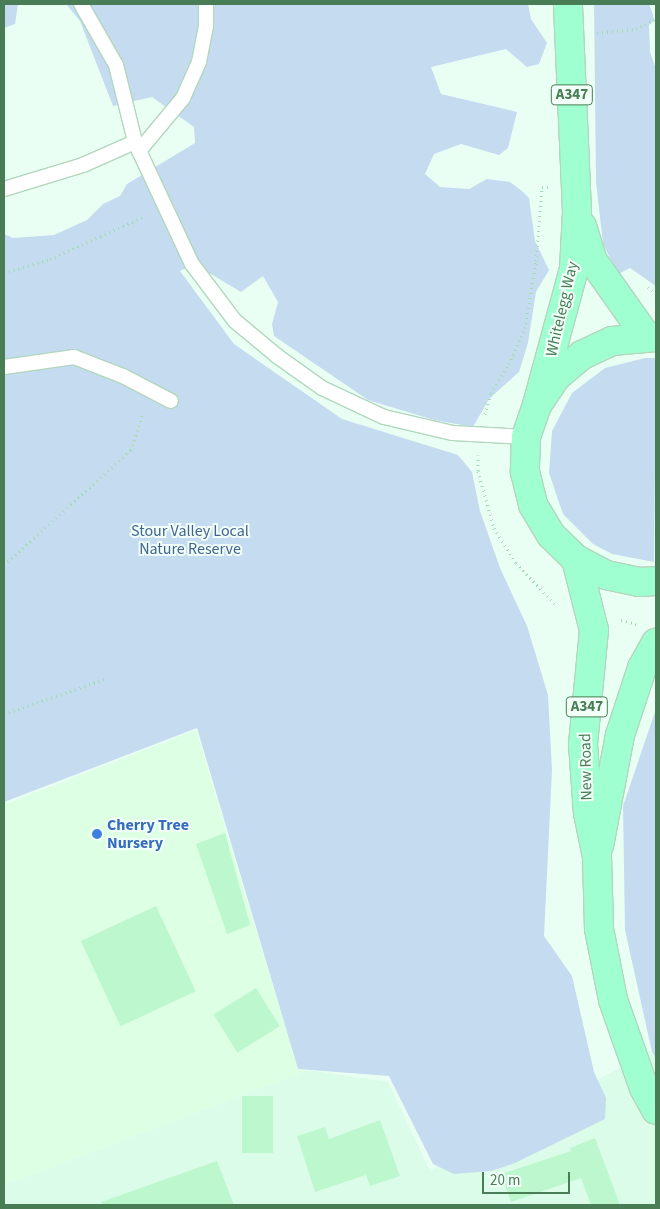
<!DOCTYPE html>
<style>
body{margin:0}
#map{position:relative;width:660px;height:1209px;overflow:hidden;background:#e9fff4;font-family:"Source Sans 3",sans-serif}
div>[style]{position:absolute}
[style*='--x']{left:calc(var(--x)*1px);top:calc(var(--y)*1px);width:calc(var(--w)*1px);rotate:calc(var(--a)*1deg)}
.residential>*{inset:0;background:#dcfcea}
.commercial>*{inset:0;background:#ddffe3}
.green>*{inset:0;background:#c5dbef}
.building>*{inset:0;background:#bdf7cd;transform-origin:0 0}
.path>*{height:3px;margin-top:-1.5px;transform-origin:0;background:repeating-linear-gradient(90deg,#9fddb0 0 1px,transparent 0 5px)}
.roads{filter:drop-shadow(1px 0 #b1d7be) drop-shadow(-1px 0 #b1d7be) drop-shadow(0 1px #b1d7be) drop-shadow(0 -1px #b1d7be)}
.service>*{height:14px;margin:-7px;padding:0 7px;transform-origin:7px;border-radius:7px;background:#fff}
.primary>*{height:28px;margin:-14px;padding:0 14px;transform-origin:14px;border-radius:14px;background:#a0ffd0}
.dots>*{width:14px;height:14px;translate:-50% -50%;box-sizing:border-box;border:2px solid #f2fff8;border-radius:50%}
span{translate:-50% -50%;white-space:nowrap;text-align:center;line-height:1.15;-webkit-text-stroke:4px #f2fff8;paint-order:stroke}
.shield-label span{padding:1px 4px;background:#f2fff8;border:1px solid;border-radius:4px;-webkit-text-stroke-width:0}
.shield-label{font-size:15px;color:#487d55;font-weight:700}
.street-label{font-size:16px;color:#487d55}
.park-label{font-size:16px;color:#436491}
.shop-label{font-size:16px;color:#366cbe;font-weight:700}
.left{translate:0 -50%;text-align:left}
.frame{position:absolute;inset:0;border:5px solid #487d55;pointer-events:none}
.scale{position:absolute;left:482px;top:1172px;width:88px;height:22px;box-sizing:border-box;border:2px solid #487d55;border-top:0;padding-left:6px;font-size:15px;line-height:18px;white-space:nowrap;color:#487d55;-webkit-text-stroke:4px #f2fff8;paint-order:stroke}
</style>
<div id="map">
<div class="residential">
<div style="clip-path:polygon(656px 1048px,656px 1205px,4px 1205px,4px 1185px,308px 1070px,388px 1082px,430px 1171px)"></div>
</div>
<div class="commercial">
<div style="clip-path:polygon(196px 730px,298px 1070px,308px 1070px,4px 1185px,4px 805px)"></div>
</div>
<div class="green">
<div style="clip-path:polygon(4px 4px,18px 4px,15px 24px,4px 28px)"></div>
<div style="clip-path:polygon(66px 4px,528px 4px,531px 19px,547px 43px,539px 64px,527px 67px,506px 49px,431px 67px,441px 94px,517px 112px,508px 148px,499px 155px,461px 144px,434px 154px,425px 174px,440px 187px,469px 189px,487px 179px,510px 182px,522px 191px,529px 198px,535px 241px,549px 270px,536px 292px,528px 343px,519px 372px,489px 399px,473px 427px,434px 420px,368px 400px,274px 336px,272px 324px,278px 302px,263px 276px,241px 292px,194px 264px,180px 271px,234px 344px,342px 419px,458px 455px,472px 472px,480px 511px,500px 568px,527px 626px,548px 695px,552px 770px,544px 936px,572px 976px,594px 1072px,606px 1098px,605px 1119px,515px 1163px,491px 1171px,454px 1174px,433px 1164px,389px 1076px,298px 1069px,197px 728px,4px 802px,4px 234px,13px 238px,54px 235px,87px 220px,103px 204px,120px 196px,127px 184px,195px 143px,194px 127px,152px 97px,113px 106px,80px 21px)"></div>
<div style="clip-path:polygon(594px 4px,649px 4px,653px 15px,654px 21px,649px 25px,650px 52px,656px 69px,656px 286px,630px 268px,618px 274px,603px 244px,596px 182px)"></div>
<div style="clip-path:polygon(645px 358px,656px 358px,654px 562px,612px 554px,593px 544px,563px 514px,549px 473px,552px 431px,572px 393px,605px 368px)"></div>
<div style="clip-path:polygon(656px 709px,656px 1058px,652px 1052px,625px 930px,623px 806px)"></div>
</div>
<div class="building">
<div style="clip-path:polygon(225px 833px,250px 925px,227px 934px,196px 844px)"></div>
<div style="left:156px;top:906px;width:94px;height:83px;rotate:65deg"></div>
<div style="left:256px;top:988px;width:45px;height:50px;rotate:58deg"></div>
<div style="left:242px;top:1096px;width:31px;height:57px"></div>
<div style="clip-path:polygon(380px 1120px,400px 1176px,370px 1186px,366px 1175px,315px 1192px,297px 1136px,325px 1127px,329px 1139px)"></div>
<div style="clip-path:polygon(595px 1138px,620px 1205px,591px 1205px,581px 1178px,511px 1202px,501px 1174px,571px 1151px,570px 1148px)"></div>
<div style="clip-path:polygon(217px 1161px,234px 1205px,102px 1205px,101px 1202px)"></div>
</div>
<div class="path">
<div style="--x:597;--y:33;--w:39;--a:-6"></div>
<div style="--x:636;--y:29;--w:22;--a:-27"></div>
<div style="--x:4;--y:273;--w:48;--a:-16.9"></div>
<div style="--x:50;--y:259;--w:104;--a:-24.4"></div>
<div style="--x:648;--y:287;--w:10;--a:37"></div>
<div style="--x:485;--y:414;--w:22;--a:-74"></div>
<div style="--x:491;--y:393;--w:34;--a:-58"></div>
<div style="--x:509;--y:364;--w:39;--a:-66"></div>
<div style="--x:525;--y:328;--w:68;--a:-80.7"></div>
<div style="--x:536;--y:261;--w:74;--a:-85.4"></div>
<div style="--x:542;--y:187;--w:6;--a:0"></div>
<div style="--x:478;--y:455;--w:16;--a:90"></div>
<div style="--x:478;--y:471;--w:59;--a:74.3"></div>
<div style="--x:494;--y:528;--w:41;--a:57.8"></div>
<div style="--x:516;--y:563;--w:59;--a:46.4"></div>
<div style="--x:4;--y:565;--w:171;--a:-42.2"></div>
<div style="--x:131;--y:450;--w:40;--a:-72"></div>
<div style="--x:621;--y:620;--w:16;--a:15"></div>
<div style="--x:4;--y:714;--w:107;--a:-19.1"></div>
</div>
<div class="roads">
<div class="service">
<div style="--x:81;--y:4;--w:70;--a:60.2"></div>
<div style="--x:116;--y:65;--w:79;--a:76.1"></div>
<div style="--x:139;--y:151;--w:69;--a:-50.3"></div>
<div style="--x:183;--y:98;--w:39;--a:-66"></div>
<div style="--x:199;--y:62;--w:37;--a:-79"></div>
<div style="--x:206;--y:26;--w:22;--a:-90"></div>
<div style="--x:4;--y:189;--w:83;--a:-16.9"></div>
<div style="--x:83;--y:165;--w:57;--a:-23.9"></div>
<div style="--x:135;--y:142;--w:135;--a:65"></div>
<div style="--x:192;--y:264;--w:71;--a:53"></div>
<div style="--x:235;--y:321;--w:55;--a:39.8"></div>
<div style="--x:277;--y:356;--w:55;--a:35.4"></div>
<div style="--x:322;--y:388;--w:68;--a:25.1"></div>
<div style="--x:384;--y:417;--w:71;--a:13.1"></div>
<div style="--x:453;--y:433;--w:73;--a:3.1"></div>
<div style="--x:4;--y:367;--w:71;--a:-8.1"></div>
<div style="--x:74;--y:357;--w:53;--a:21.2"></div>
<div style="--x:123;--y:376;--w:54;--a:27.5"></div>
</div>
<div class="primary">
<div style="--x:582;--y:226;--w:37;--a:73"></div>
<div style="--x:593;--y:261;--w:92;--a:54.8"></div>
<div style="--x:656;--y:337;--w:44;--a:174.8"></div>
<div style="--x:612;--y:341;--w:33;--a:155"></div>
<div style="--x:582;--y:355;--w:34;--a:140"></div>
<div style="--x:556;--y:377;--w:34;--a:124"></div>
<div style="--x:537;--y:405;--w:34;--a:109"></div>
<div style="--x:526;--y:437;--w:35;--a:92"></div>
<div style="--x:525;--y:472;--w:34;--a:76"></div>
<div style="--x:533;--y:505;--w:35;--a:59"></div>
<div style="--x:551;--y:535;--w:35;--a:44"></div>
<div style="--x:576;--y:559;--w:34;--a:28"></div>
<div style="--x:606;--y:575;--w:34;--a:12"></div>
<div style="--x:639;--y:582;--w:17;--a:-3"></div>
<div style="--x:537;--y:405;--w:141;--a:-74.8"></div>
<div style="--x:574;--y:269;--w:57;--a:-87"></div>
<div style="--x:577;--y:212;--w:208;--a:-92.5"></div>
<div style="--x:576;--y:559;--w:73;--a:75.8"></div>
<div style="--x:594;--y:630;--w:115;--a:95.5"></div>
<div style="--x:583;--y:744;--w:69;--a:85.9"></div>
<div style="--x:588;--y:813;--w:45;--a:78.4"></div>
<div style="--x:597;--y:857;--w:72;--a:88.4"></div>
<div style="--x:599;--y:929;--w:72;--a:78.8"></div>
<div style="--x:613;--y:1000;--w:93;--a:70.6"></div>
<div style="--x:644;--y:1088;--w:25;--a:61"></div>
<div style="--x:599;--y:846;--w:113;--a:-79.3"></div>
<div style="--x:620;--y:735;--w:71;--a:-71.8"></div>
<div style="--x:642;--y:668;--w:29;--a:-61"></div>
</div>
</div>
<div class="dots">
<div style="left:97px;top:834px;background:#3f7fe0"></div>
</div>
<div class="shield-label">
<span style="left:572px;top:95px">A347</span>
<span style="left:587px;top:707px">A347</span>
</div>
<div class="street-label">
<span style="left:562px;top:309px;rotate:-77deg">Whitelegg Way</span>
<span style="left:586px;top:767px;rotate:-91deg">New Road</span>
</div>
<div class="park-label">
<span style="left:190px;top:540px">Stour Valley Local<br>Nature Reserve</span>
</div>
<div class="shop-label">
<span class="left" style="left:107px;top:834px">Cherry Tree<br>Nursery</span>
</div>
<div class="frame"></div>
<div class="scale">20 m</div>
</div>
